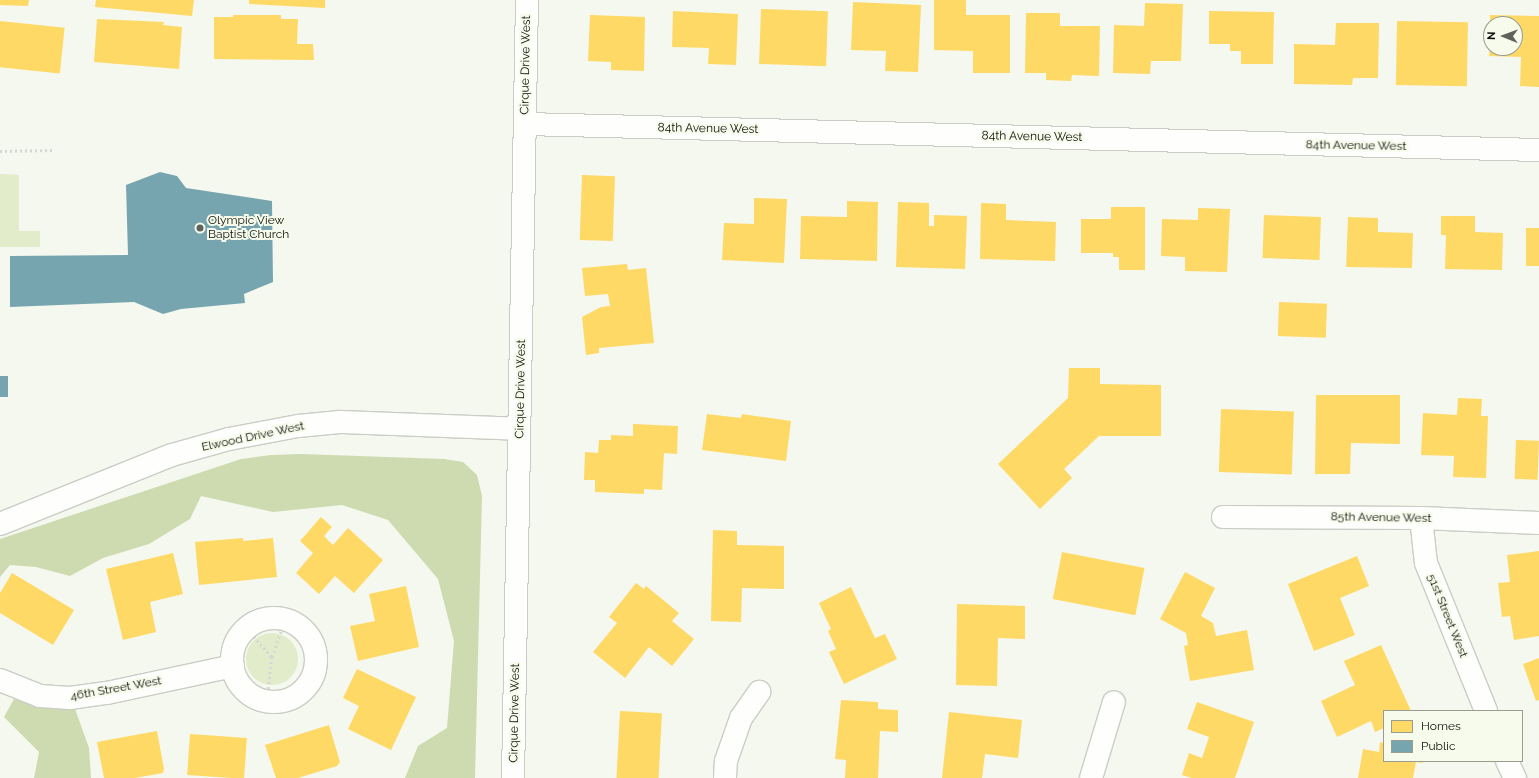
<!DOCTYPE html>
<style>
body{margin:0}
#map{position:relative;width:1539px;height:778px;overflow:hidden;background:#f5f8ee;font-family:Raleway,sans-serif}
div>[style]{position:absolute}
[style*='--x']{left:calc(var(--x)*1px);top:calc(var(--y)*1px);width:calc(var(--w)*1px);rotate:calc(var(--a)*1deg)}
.green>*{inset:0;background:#e2ebca}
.round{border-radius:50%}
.forest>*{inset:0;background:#cedaaf}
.homes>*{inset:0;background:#ffd966;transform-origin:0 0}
.public>*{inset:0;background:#76a5af;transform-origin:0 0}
.path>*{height:2.5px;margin-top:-1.25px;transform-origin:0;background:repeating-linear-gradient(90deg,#d6d7d4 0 2px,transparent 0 5px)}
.roads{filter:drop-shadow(1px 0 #cacdc5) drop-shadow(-1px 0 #cacdc5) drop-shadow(0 1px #cacdc5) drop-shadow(0 -1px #cacdc5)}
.street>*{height:22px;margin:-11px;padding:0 11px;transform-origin:11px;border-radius:11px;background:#fefefc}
.street>.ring{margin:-11px;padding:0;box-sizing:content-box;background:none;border:22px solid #fefefc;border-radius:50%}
.secondary>*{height:22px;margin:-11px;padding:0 11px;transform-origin:11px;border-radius:11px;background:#fefefc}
.dots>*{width:11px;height:11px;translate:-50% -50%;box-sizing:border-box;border:2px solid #f6fbeb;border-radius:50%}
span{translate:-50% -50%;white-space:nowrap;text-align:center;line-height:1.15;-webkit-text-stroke:4px #f6fbeb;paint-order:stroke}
.street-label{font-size:12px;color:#0e100b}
.poi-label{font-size:12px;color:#0e100b}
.left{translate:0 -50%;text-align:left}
.legend{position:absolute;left:1383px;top:710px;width:140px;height:52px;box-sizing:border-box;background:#f6fbeb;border:1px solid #999d91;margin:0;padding:5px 7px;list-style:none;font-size:12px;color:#0e100b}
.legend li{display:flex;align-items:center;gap:8px;height:20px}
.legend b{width:20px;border:1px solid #999d91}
.north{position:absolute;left:1483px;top:16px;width:40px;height:40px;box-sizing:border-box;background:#f6fbeb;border:1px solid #999d91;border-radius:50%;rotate:271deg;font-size:11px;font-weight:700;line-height:16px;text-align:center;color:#0e100b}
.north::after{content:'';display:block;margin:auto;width:14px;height:18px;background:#5f615a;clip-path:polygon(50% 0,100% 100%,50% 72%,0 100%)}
</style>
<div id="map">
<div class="green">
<div style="clip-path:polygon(0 174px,19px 175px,19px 231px,40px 231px,40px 247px,0 247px)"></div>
<div class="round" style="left:246px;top:633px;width:52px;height:52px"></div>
</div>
<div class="forest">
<div style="clip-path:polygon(301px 454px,444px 459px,463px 462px,477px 475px,482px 496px,475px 778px,405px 778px,418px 746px,447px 728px,454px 641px,438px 579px,388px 520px,342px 505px,273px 512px,201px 496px,190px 519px,149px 544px,103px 558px,70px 576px,36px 567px,10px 565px,0 577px,0 539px,241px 459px,271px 455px)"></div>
<div style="clip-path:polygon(14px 699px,50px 708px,75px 709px,89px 748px,91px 778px,34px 778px,39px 752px,4px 717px)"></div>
</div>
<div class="homes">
<div style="clip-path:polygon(0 0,29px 0,28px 6px,0 5px)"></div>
<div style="clip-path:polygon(96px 0,194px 0,192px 16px,95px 7px)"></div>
<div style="clip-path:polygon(249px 0,325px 0,325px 8px,249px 4px)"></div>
<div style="clip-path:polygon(934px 0,966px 0,966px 15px,1010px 15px,1010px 73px,973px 73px,973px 51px,934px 50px)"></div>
<div style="clip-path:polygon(853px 2px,921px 5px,918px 72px,885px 71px,886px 51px,851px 50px)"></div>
<div style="clip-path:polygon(1145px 3px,1183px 4px,1181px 61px,1151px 61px,1150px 74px,1113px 73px,1114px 25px,1144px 26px)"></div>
<div style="left:761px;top:9px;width:67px;height:55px;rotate:2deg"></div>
<div style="clip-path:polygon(673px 11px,738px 14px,736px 65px,708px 64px,709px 48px,672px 47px)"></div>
<div style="clip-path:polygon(1209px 11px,1274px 12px,1273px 64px,1241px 64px,1241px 51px,1230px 51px,1230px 44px,1209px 44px)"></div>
<div style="clip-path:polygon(1026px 13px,1060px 13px,1060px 26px,1100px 26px,1099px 76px,1072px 75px,1071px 81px,1046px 80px,1046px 73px,1025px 73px)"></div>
<div style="clip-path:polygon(233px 15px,281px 15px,281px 19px,298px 19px,297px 44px,313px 44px,314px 60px,214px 59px,214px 17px,233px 17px)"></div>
<div style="clip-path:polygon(590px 15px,645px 17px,644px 71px,611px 70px,611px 62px,588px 61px)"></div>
<div style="clip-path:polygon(1490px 15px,1539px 16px,1539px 87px,1520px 86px,1521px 57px,1489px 56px,1490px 45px,1491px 48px,1515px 48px,1515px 24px,1490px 24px)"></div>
<div style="clip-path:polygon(97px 19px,164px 22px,163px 25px,182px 27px,179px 69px,94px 62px)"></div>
<div style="left:0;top:21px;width:65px;height:46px;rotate:6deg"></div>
<div style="left:1397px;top:21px;width:71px;height:64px;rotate:1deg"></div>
<div style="clip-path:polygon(1336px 23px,1379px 23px,1378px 78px,1353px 78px,1352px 85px,1294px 84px,1294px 44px,1335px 45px)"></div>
<div style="left:582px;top:175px;width:33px;height:65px;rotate:2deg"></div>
<div style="clip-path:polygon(754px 198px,787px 199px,784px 263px,722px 260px,724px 223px,754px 224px)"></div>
<div style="clip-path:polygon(847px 201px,878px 202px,877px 261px,800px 259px,801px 216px,847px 217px)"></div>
<div style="clip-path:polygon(898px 202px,929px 203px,929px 226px,934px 226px,934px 215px,967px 216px,965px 269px,896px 267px)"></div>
<div style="clip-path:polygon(981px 203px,1006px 204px,1006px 220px,1056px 222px,1055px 261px,980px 259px)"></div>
<div style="clip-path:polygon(1111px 207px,1145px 207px,1145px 270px,1119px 270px,1119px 257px,1113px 257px,1113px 253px,1081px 253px,1081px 219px,1111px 219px)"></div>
<div style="clip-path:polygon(1198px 208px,1230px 209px,1227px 272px,1185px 271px,1185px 257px,1161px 256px,1162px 219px,1198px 220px)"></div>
<div style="left:1264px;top:215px;width:57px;height:43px;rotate:2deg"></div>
<div style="clip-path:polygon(1441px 216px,1475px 216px,1475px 232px,1503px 233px,1502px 270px,1445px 269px,1446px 235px,1441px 235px)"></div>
<div style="clip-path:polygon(1348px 217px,1378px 218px,1378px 232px,1413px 233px,1412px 268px,1346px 267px)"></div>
<div style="left:1526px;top:228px;width:13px;height:38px"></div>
<div style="clip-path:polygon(627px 264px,628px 270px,646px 268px,654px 343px,599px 348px,599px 353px,586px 355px,582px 317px,601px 307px,610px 306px,608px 294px,585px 296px,582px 268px)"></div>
<div style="left:1279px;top:302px;width:48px;height:34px;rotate:2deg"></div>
<div style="clip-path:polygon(1069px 368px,1100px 368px,1100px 384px,1161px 385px,1161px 436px,1099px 436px,1064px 469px,1072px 478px,1040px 509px,998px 464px,1068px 398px)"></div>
<div style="clip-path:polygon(1316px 395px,1400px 395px,1400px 444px,1351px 443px,1350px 474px,1315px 474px)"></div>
<div style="clip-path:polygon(1458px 398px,1482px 399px,1481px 416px,1488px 416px,1486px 478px,1453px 477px,1454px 456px,1421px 455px,1423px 413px,1457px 415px)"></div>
<div style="left:1221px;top:409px;width:73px;height:63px;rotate:2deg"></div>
<div style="clip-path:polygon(707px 414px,741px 418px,742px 414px,791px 421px,786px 461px,702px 450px)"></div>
<div style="clip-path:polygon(633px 424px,678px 426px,677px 454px,664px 453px,662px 490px,644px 489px,644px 494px,595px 492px,595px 480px,584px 480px,585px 452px,598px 453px,599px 440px,611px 440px,611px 435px,633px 436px)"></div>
<div style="left:1516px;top:440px;width:23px;height:39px;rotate:2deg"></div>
<div style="clip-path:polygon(321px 517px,332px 527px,324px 536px,333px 545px,348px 528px,383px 560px,354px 593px,335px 576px,319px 594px,296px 573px,313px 553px,300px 541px)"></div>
<div style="clip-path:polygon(713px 530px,737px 531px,737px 545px,784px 546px,784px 589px,742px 588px,741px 622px,711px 621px)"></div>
<div style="clip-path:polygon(243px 538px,243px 541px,273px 538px,277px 577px,199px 585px,195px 542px)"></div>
<div style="clip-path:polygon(1539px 551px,1539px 636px,1514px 640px,1510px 616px,1502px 617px,1498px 583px,1510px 582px,1507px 555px)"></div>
<div style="left:1062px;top:552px;width:84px;height:48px;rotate:11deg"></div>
<div style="clip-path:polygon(173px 553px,183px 594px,150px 602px,156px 632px,123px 640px,106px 569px)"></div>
<div style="clip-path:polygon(1357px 556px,1369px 586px,1340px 598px,1355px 635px,1314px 651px,1288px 584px)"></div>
<div style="clip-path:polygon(1185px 572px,1215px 588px,1201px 616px,1213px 623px,1216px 636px,1247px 630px,1254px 670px,1190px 681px,1184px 646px,1188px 645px,1186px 633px,1160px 619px)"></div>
<div style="clip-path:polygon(12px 573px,74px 610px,53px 645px,0 613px,0 593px)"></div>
<div style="clip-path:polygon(636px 583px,644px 589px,646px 586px,679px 613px,672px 621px,694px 639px,672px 666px,649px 647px,625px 678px,593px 652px,617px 623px,609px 617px)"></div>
<div style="clip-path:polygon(406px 586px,419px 647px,358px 661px,350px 626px,375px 621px,369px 594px)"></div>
<div style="clip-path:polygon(851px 587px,875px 638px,885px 634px,897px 659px,844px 684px,829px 652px,836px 649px,828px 631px,831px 629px,819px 603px)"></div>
<div style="clip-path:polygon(957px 604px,1025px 606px,1025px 639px,998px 638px,997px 686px,956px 685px)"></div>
<div style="clip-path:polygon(1381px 645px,1411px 711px,1384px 711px,1384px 728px,1375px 732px,1371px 721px,1337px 737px,1321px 701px,1355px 685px,1344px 661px)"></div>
<div style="clip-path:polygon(1539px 658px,1539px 700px,1536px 701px,1523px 664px)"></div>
<div style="clip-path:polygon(357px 669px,416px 697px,391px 750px,348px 729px,359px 706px,343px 698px)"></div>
<div style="clip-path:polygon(841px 700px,878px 702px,878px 709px,898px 710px,898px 732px,880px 731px,878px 778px,845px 778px,846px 760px,835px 759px)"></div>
<div style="clip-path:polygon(1197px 702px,1254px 722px,1235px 778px,1192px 778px,1182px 775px,1189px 753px,1202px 758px,1209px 737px,1187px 729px)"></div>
<div style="left:620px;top:711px;width:42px;height:67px;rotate:3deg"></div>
<div style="clip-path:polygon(949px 712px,1022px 720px,1018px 758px,985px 754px,982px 778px,942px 778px)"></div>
<div style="clip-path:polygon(329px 725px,340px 762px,337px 766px,298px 778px,276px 778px,265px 745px)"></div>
<div style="clip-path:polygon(157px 731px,164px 769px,163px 773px,135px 778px,104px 778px,97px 742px)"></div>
<div style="left:190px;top:734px;width:57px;height:41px;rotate:4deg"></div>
<div style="clip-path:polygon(1380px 742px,1384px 743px,1384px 761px,1423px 761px,1423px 763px,1416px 762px,1413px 778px,1358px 778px,1363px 749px,1379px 752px)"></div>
</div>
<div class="public">
<div style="clip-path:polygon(160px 172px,177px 176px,186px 188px,272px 201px,273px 282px,244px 294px,245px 303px,181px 309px,163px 314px,134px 302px,10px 307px,10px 256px,128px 255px,126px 185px)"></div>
<div style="left:0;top:376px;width:8px;height:21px"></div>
</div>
<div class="path">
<div style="--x:0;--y:151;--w:53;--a:-1.1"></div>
<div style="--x:247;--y:629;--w:38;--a:48"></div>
<div style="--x:272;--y:657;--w:44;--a:96.5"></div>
<div style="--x:272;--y:657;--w:39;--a:-71"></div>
</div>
<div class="roads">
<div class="street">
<div style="--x:525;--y:124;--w:1014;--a:1.47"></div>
<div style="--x:1223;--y:517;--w:198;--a:0.3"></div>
<div style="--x:1421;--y:518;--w:118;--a:2.4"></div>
<div style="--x:1421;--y:518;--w:45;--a:83.7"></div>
<div style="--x:1426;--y:563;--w:160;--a:67.9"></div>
<div class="ring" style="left:232px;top:618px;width:62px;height:62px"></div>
<div style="--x:0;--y:680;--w:43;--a:21.8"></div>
<div style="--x:40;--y:696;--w:30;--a:4"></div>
<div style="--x:70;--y:698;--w:37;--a:-8"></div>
<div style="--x:107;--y:693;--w:129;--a:-12.1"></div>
<div style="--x:1507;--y:761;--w:19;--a:65"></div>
<div style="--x:725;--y:778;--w:17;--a:-87"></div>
<div style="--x:726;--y:761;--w:46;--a:-70.8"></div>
<div style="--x:741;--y:718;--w:32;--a:-55"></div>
<div style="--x:1091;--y:778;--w:79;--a:-73.2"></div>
</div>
<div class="secondary">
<div style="--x:0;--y:524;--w:185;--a:-21.9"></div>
<div style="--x:172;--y:455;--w:59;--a:-15.7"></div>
<div style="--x:229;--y:439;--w:70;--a:-10.7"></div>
<div style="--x:298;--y:426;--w:42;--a:-5.4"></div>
<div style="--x:340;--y:422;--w:179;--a:2.2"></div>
<div style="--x:513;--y:778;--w:778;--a:-88.97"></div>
</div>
</div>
<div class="dots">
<div style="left:200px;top:228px;background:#5f615a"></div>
</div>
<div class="street-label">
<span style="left:526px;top:65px;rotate:-89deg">Cirque Drive West</span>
<span style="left:708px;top:129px;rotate:1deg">84th Avenue West</span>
<span style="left:1032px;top:137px;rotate:1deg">84th Avenue West</span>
<span style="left:1356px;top:146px;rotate:1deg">84th Avenue West</span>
<span style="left:521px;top:389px;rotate:-89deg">Cirque Drive West</span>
<span style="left:253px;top:437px;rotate:-12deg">Elwood Drive West</span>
<span style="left:1381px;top:518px;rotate:1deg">85th Avenue West</span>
<span style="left:1447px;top:616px;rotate:68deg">51st Street West</span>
<span style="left:116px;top:689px;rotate:-10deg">46th Street West</span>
<span style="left:515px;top:713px;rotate:-89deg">Cirque Drive West</span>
</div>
<div class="poi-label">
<span class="left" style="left:208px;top:228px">Olympic View<br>Baptist Church</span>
</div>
<ul class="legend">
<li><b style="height:11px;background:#ffd966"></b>Homes</li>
<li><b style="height:11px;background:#76a5af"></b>Public</li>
</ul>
<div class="north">N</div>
</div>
